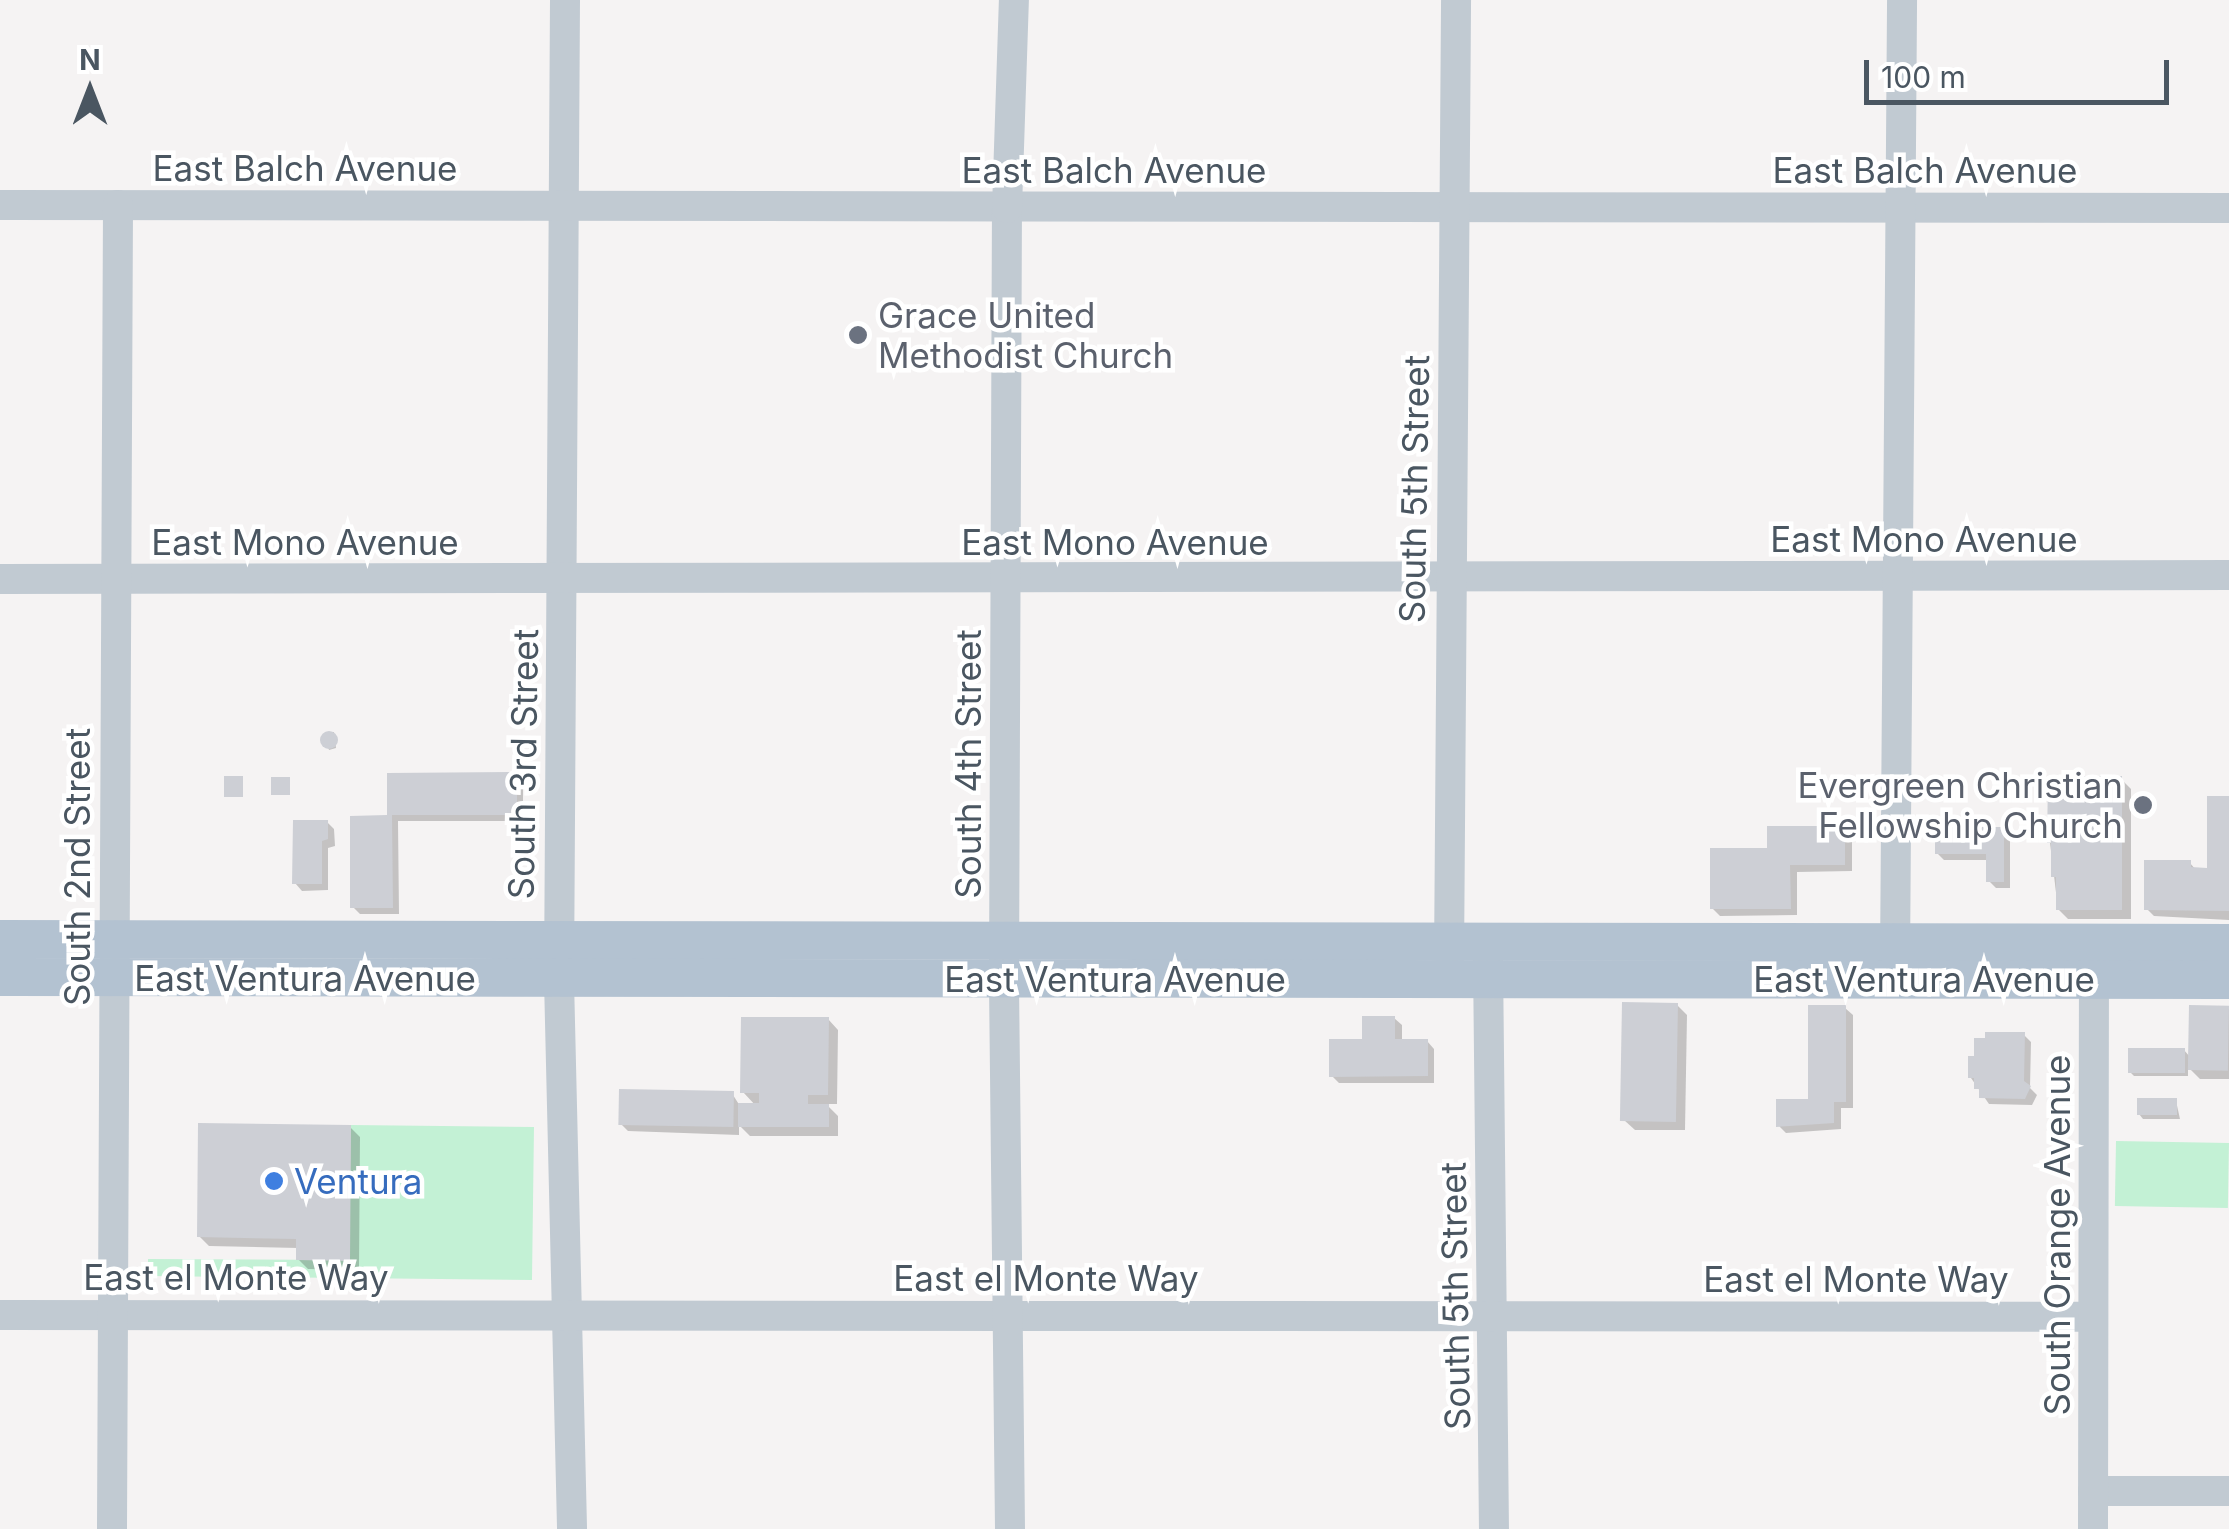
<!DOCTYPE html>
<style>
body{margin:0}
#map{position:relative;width:2229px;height:1529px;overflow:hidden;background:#f5f3f3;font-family:Inter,sans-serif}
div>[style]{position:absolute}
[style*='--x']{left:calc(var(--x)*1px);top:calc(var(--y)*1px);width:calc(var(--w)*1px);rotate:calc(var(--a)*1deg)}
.green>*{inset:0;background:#c3f1d5;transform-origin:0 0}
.shadow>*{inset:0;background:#0003}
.building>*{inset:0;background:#cdcfd5;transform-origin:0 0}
.round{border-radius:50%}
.minor>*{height:30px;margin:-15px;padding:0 15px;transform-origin:15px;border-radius:15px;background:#c1cad2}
.major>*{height:38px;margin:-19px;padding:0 19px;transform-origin:19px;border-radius:19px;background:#b3c2d1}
.dots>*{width:28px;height:28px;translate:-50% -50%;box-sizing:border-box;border:5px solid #fff;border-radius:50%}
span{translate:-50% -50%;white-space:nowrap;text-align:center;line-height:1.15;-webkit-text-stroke:9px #fff;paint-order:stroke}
.street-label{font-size:35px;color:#4a5661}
.worship-label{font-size:35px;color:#5b616d}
.left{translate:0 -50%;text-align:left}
.right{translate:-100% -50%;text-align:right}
.shop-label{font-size:35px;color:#366cbe}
.north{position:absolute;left:40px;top:40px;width:100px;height:100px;-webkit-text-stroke:8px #fff;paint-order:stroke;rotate:0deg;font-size:28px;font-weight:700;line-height:40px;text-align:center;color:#4a5661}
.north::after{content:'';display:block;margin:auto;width:35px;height:45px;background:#4a5661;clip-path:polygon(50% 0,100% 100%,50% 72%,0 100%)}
.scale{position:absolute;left:1864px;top:60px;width:305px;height:45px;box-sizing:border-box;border:5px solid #4a5661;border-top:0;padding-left:12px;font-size:30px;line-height:35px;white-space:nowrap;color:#4a5661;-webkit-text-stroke:8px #fff;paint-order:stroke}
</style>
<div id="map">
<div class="green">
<div style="clip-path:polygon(351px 1125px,534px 1127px,532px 1280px,148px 1276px,148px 1259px,349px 1260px)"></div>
<div style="left:2116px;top:1141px;width:113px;height:65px;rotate:1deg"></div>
</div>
<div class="shadow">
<div style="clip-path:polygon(334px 732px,336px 748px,329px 750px,324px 733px)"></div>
<div style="clip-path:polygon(516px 774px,523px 782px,523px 821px,398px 821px,399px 914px,360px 914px,353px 907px,389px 818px,389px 775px)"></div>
<div style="clip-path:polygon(2121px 779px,2131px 789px,2131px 919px,2068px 919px,2058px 909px,2050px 843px)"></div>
<div style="clip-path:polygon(2229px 799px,2229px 920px,2154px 916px,2147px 909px,2190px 863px,2196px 870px,2210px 870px)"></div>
<div style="clip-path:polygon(327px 822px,334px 829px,335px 846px,328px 848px,328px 890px,302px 891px,295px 883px)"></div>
<div style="clip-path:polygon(1844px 829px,1852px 836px,1852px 871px,1797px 872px,1797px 915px,1720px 916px,1712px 908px)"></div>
<div style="clip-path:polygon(2002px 830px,2010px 837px,2010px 888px,1996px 888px,1989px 881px,1989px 860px,1944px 860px,1937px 853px)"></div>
<div style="clip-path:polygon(1677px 1005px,1687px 1015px,1685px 1130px,1635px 1130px,1624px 1120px)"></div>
<div style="clip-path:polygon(1845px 1008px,1853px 1015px,1853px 1108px,1841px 1108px,1841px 1129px,1786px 1133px,1779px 1126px,1810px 1102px)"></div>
<div style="clip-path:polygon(2229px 1008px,2229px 1079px,2200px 1079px,2188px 1067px,2188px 1076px,2134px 1076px,2130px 1072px,2184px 1050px,2190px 1057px)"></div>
<div style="clip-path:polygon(1394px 1018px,1402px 1025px,1402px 1041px,1427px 1041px,1434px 1049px,1434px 1083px,1339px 1083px,1332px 1076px)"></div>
<div style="clip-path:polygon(828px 1019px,838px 1030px,837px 1104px,826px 1104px,838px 1116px,838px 1136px,750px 1136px,739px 1125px,739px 1135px,628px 1131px,621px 1124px,733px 1095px,740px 1106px,756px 1106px,743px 1092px)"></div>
<div style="clip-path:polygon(2024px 1035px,2031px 1042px,2030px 1088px,2037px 1095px,2032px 1105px,1989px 1104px,1971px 1078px,1976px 1041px)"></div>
<div style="clip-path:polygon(2176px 1101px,2180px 1119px,2143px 1119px,2139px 1114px)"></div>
<div style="clip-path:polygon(350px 1127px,360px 1137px,359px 1270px,308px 1269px,298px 1259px,298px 1248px,209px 1246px,199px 1236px)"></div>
</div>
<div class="building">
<div class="round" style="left:320px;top:731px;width:18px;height:18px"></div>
<div style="clip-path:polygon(517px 772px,517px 815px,392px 815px,393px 908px,350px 908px,350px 816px,387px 815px,387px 773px)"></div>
<div style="left:224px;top:776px;width:19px;height:21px"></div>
<div style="clip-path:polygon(2048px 776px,2122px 776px,2122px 910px,2056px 910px,2056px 877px,2051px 877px,2051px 843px,2047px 843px)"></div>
<div style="left:271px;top:777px;width:19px;height:18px"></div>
<div style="clip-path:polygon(2207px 796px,2229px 796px,2229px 911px,2144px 910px,2144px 860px,2191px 860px,2191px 867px,2207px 868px)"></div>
<div style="clip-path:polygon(293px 820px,328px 820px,328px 839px,322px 841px,322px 884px,292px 884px)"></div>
<div style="clip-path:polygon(1767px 826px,1845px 826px,1845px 865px,1790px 865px,1791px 909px,1710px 909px,1710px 848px,1767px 848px)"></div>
<div style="clip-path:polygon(1935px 827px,2004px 827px,2004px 882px,1986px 882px,1986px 854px,1935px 854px)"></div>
<div style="left:1622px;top:1002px;width:56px;height:119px;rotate:1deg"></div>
<div style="clip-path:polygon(1808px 1005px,1846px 1005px,1846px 1102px,1834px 1102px,1834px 1123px,1776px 1127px,1776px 1099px,1808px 1099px)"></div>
<div style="left:2189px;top:1005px;width:40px;height:65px;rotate:1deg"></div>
<div style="clip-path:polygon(1362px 1016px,1395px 1016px,1395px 1039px,1428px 1039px,1428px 1076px,1329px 1077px,1329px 1039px,1362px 1039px)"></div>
<div style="clip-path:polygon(741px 1017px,829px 1017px,828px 1095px,808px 1095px,808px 1104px,829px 1104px,829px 1127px,738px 1127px,738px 1103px,759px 1103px,759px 1093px,740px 1093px)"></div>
<div style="clip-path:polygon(1985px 1032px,2025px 1032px,2024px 1081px,2031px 1086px,2025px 1099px,1979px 1098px,1979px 1089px,1974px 1089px,1974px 1078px,1968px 1078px,1968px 1056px,1974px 1056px,1974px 1038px,1985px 1038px)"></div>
<div style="left:2128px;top:1048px;width:57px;height:25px"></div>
<div style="left:619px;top:1089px;width:115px;height:36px;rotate:1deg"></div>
<div style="left:2137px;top:1098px;width:40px;height:17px"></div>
<div style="clip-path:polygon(198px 1123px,351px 1125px,350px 1261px,296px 1260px,296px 1239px,197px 1237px)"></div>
</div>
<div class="minor">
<div style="--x:565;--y:0;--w:980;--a:90.35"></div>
<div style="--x:559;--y:980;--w:549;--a:88.64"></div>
<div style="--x:0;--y:205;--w:2229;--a:0.08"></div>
<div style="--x:0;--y:579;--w:2229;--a:-0.1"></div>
<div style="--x:1488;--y:959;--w:570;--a:89.4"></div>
<div style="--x:1449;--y:962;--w:962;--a:-89.58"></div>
<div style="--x:1895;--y:962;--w:962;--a:-89.58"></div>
<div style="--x:0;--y:1315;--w:2092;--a:0.05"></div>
<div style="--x:2093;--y:1491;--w:136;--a:0"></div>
<div style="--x:112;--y:1529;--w:1324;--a:-89.74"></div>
<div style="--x:1010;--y:1529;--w:549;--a:-90.63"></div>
<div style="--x:1004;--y:980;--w:772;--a:-89.78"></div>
<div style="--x:1007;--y:208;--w:208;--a:-88.1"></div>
<div style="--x:2093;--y:1529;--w:569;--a:-89.9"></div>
</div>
<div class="major">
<div style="--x:0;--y:939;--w:2229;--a:0.1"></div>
<div style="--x:0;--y:977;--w:2229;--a:0.08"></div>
</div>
<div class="dots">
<div style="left:858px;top:335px;background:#6b7280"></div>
<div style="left:2143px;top:805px;background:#6b7280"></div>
<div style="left:274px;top:1181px;background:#3f7fe0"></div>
</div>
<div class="street-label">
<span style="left:305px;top:168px">East Balch Avenue</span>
<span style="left:1114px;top:170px">East Balch Avenue</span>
<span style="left:1925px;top:170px">East Balch Avenue</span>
<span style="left:1414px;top:489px;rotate:-89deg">South 5th Street</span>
<span style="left:1924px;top:539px">East Mono Avenue</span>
<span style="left:305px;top:542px">East Mono Avenue</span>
<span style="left:1115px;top:542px">East Mono Avenue</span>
<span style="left:523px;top:764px;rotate:-89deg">South 3rd Street</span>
<span style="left:968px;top:764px;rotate:-90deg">South 4th Street</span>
<span style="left:77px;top:867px;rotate:-90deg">South 2nd Street</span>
<span style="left:305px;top:978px">East Ventura Avenue</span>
<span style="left:1115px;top:979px">East Ventura Avenue</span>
<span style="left:1924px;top:979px">East Ventura Avenue</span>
<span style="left:2057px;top:1235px;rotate:-90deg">South Orange Avenue</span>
<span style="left:236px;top:1277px">East el Monte Way</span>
<span style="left:1046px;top:1278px">East el Monte Way</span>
<span style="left:1856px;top:1279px">East el Monte Way</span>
<span style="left:1455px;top:1296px;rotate:-91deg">South 5th Street</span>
</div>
<div class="worship-label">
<span class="left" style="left:878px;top:335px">Grace United<br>Methodist Church</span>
<span class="right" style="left:2123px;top:805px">Evergreen Christian<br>Fellowship Church</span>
</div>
<div class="shop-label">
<span class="left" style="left:294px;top:1181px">Ventura</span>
</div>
<div class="north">N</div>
<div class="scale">100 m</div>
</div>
